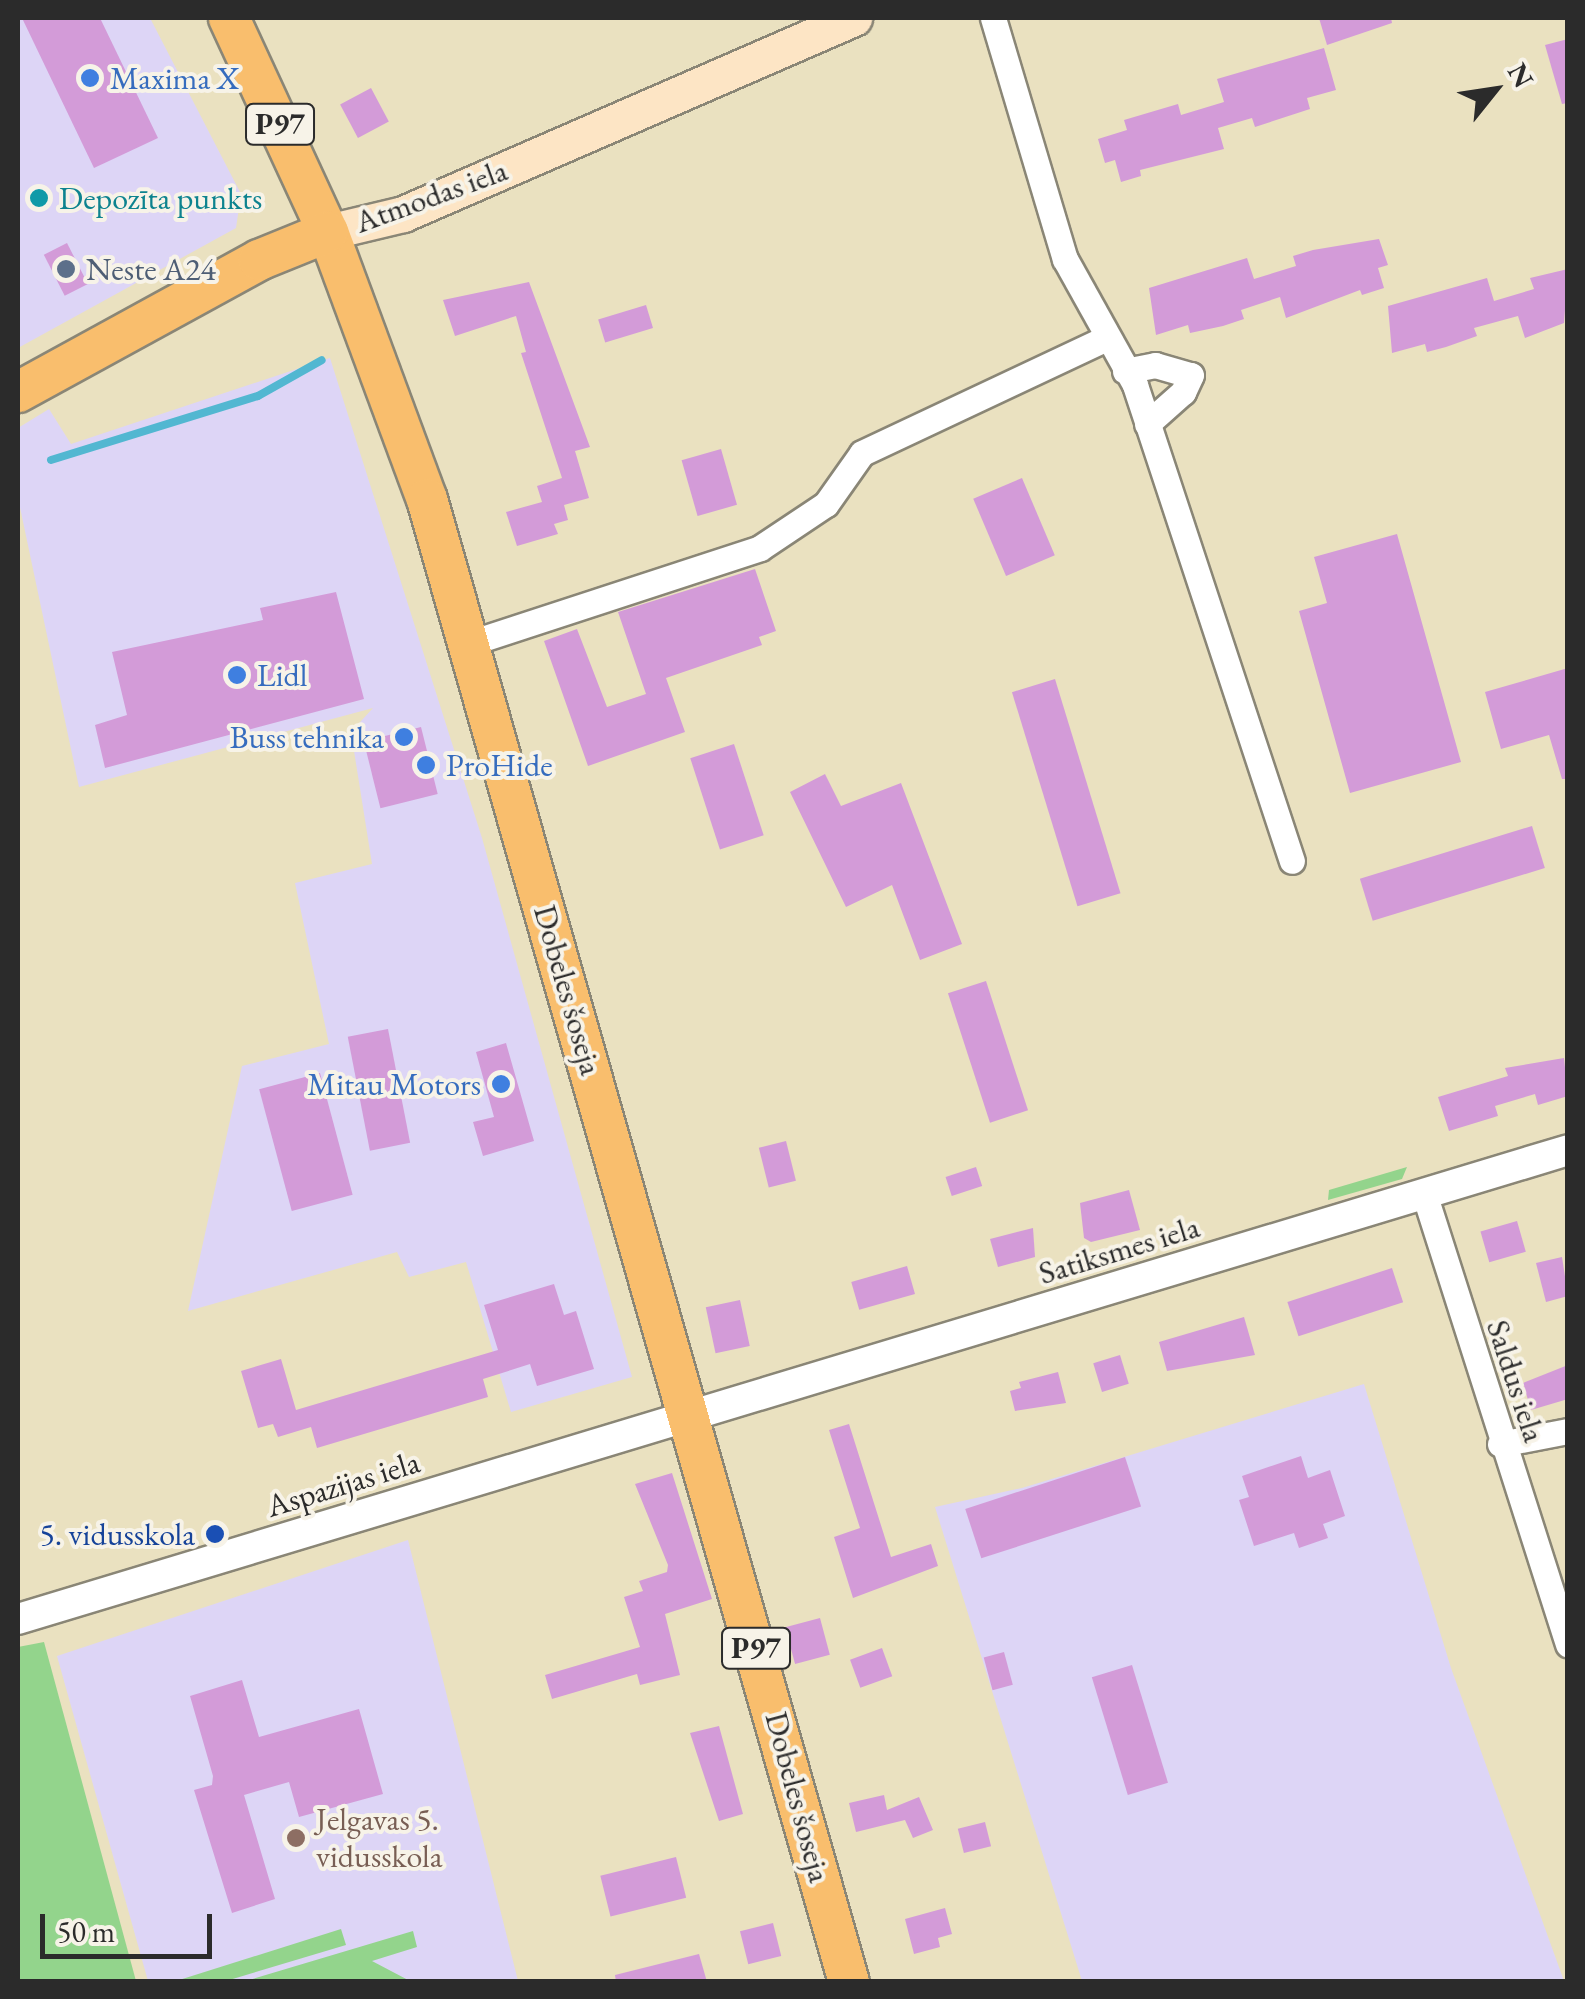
<!DOCTYPE html>
<meta charset="utf-8">
<style>
body{margin:0}
#map{position:relative;width:1585px;height:1999px;overflow:hidden;background:#eae1c0;font-family:"EB Garamond",serif}
div>[style]{position:absolute}
[style*='--x']{left:calc(var(--x)*1px);top:calc(var(--y)*1px);width:calc(var(--w)*1px);rotate:calc(var(--a)*1deg)}
.built>*{inset:0;background:#ddd5f6}
.green>*{inset:0;background:#93d48c}
.stream>*{height:8px;margin:-4px;padding:0 4px;transform-origin:4px;border-radius:4px;background:#52b7d1}
.building>*{inset:0;background:#d39bd8;transform-origin:0 0}
.roads{filter:drop-shadow(2px 0 #8a8676) drop-shadow(-2px 0 #8a8676) drop-shadow(0 2px #8a8676) drop-shadow(0 -2px #8a8676)}
.minor>*{height:25px;margin:-12.5px;padding:0 12.5px;transform-origin:12.5px;border-radius:12.5px;background:#fff}
.tertiary>*{height:30px;margin:-15px;padding:0 15px;transform-origin:15px;border-radius:15px;background:#fff}
.secondary>*{height:35px;margin:-17.5px;padding:0 17.5px;transform-origin:17.5px;border-radius:17.5px;background:#fde5c5}
.primary>*{height:40px;margin:-20px;padding:0 20px;transform-origin:20px;border-radius:20px;background:#f9be6d}
.dots>*{width:28px;height:28px;translate:-50% -50%;box-sizing:border-box;border:5px solid #f7f3e8;border-radius:50%}
span{translate:-50% -50%;white-space:nowrap;text-align:center;line-height:1.15;-webkit-text-stroke:8px #f7f3e8;paint-order:stroke}
.shield-label span{padding:2px 8px;background:#f7f3e8;border:2px solid;border-radius:8px;-webkit-text-stroke-width:0}
.shield-label{font-size:30px;color:#2b2b2b;font-weight:700}
.shop-label{font-size:32px;color:#366cbe}
.left{translate:0 -50%;text-align:left}
.right{translate:-100% -50%;text-align:right}
.street-label{font-size:32px;color:#2b2b2b}
.culture-label{font-size:32px;color:#0d838f}
.service-label{font-size:32px;color:#4e5e75}
.transit-label{font-size:32px;color:#164399}
.education-label{font-size:32px;color:#785e54}
.frame{position:absolute;inset:0;border:20px solid #2b2b2b;pointer-events:none}
.north{position:absolute;left:1445px;top:40px;width:100px;height:100px;-webkit-text-stroke:8px #f7f3e8;paint-order:stroke;rotate:60deg;font-size:28px;font-weight:700;line-height:40px;text-align:center;color:#2b2b2b}
.north::after{content:'';display:block;margin:auto;width:35px;height:45px;background:#2b2b2b;clip-path:polygon(50% 0,100% 100%,50% 72%,0 100%)}
.scale{position:absolute;left:40px;top:1914px;width:172px;height:45px;box-sizing:border-box;border:5px solid #2b2b2b;border-top:0;padding-left:12px;font-size:30px;line-height:35px;white-space:nowrap;color:#2b2b2b;-webkit-text-stroke:8px #f7f3e8;paint-order:stroke}
</style>
<div id="map">
<div class="built">
<div style="clip-path:polygon(18px 18px,150px 18px,241px 194px,236px 228px,18px 348px)"></div>
<div style="clip-path:polygon(330px 358px,482px 838px,632px 1377px,511px 1412px,466px 1262px,409px 1277px,397px 1252px,188px 1311px,242px 1066px,329px 1044px,295px 883px,372px 864px,351px 732px,373px 708px,79px 787px,18px 498px,18px 428px,49px 409px,71px 444px)"></div>
<div style="clip-path:polygon(1364px 1384px,1451px 1668px,1564px 1981px,1082px 1981px,935px 1507px,1022px 1488px)"></div>
<div style="clip-path:polygon(408px 1540px,518px 1981px,148px 1981px,57px 1656px)"></div>
</div>
<div class="green">
<div style="clip-path:polygon(1407px 1167px,1402px 1179px,1328px 1200px,1329px 1190px)"></div>
<div style="clip-path:polygon(44px 1642px,136px 1981px,18px 1981px,18px 1647px)"></div>
<div style="clip-path:polygon(341px 1929px,346px 1945px,226px 1981px,176px 1981px)"></div>
<div style="clip-path:polygon(413px 1931px,417px 1947px,372px 1961px,410px 1981px,246px 1981px)"></div>
</div>
<div class="stream">
<div style="--x:51;--y:460;--w:217;--a:-17.2"></div>
<div style="--x:258;--y:396;--w:73;--a:-29.4"></div>
</div>
<div class="building">
<div style="clip-path:polygon(22px 18px,100px 18px,158px 138px,94px 168px)"></div>
<div style="clip-path:polygon(1319px 18px,1391px 18px,1392px 23px,1327px 45px)"></div>
<div style="clip-path:polygon(1568px 39px,1568px 103px,1562px 104px,1545px 45px)"></div>
<div style="clip-path:polygon(1324px 48px,1336px 90px,1307px 98px,1310px 109px,1255px 127px,1252px 118px,1218px 128px,1224px 149px,1140px 170px,1141px 176px,1121px 182px,1115px 160px,1105px 163px,1098px 139px,1127px 130px,1124px 120px,1178px 104px,1181px 115px,1224px 102px,1217px 79px)"></div>
<div style="left:371px;top:88px;width:38px;height:35px;rotate:62deg"></div>
<div style="clip-path:polygon(1379px 239px,1388px 265px,1378px 268px,1384px 288px,1362px 295px,1360px 290px,1286px 318px,1280px 297px,1241px 310px,1244px 319px,1223px 326px,1190px 333px,1188px 325px,1156px 335px,1149px 288px,1247px 258px,1254px 279px,1296px 266px,1293px 256px,1313px 250px)"></div>
<div style="left:67px;top:243px;width:46px;height:26px;rotate:63deg"></div>
<div style="clip-path:polygon(1568px 269px,1564px 323px,1525px 338px,1518px 316px,1474px 328px,1477px 336px,1446px 347px,1427px 352px,1425px 344px,1392px 353px,1388px 306px,1487px 278px,1494px 301px,1534px 289px,1530px 278px)"></div>
<div style="clip-path:polygon(529px 282px,590px 447px,575px 451px,589px 498px,564px 505px,568px 520px,554px 524px,558px 534px,517px 546px,506px 512px,542px 502px,537px 486px,562px 478px,521px 353px,526px 352px,516px 316px,455px 336px,443px 300px)"></div>
<div style="left:646px;top:305px;width:24px;height:50px;rotate:73deg"></div>
<div style="left:721px;top:449px;width:58px;height:41px;rotate:74deg"></div>
<div style="left:1022px;top:478px;width:84px;height:53px;rotate:67deg"></div>
<div style="clip-path:polygon(1397px 534px,1461px 762px,1350px 793px,1299px 611px,1327px 603px,1314px 557px)"></div>
<div style="clip-path:polygon(755px 569px,776px 631px,759px 637px,762px 645px,666px 678px,685px 732px,588px 766px,544px 641px,577px 629px,607px 707px,646px 694px,618px 612px)"></div>
<div style="clip-path:polygon(336px 592px,364px 699px,105px 768px,95px 725px,127px 715px,112px 652px,263px 620px,260px 608px)"></div>
<div style="clip-path:polygon(1568px 668px,1568px 779px,1562px 779px,1549px 735px,1501px 749px,1485px 692px)"></div>
<div style="left:1055px;top:679px;width:224px;height:45px;rotate:73deg"></div>
<div style="left:421px;top:727px;width:69px;height:59px;rotate:76deg"></div>
<div style="left:734px;top:744px;width:96px;height:46px;rotate:72deg"></div>
<div style="clip-path:polygon(825px 774px,841px 806px,901px 783px,962px 944px,920px 960px,892px 885px,846px 907px,790px 792px)"></div>
<div style="left:1532px;top:826px;width:44px;height:180px;rotate:73deg"></div>
<div style="left:986px;top:981px;width:136px;height:40px;rotate:72deg"></div>
<div style="left:388px;top:1029px;width:116px;height:41px;rotate:79deg"></div>
<div style="clip-path:polygon(506px 1043px,534px 1141px,483px 1156px,473px 1122px,494px 1117px,476px 1052px)"></div>
<div style="clip-path:polygon(1564px 1058px,1568px 1096px,1538px 1105px,1535px 1094px,1495px 1106px,1498px 1116px,1449px 1131px,1438px 1097px,1508px 1076px,1505px 1068px)"></div>
<div style="left:320px;top:1073px;width:126px;height:63px;rotate:75deg"></div>
<div style="left:786px;top:1141px;width:41px;height:28px;rotate:76deg"></div>
<div style="left:976px;top:1167px;width:20px;height:32px;rotate:72deg"></div>
<div style="clip-path:polygon(1129px 1190px,1140px 1230px,1091px 1242px,1084px 1238px,1080px 1203px)"></div>
<div style="left:1517px;top:1221px;width:32px;height:38px;rotate:74deg"></div>
<div style="clip-path:polygon(1033px 1228px,1035px 1257px,998px 1267px,990px 1239px)"></div>
<div style="clip-path:polygon(1562px 1257px,1568px 1296px,1546px 1302px,1536px 1263px)"></div>
<div style="left:907px;top:1266px;width:29px;height:58px;rotate:74deg"></div>
<div style="left:1392px;top:1268px;width:36px;height:110px;rotate:72deg"></div>
<div style="clip-path:polygon(554px 1284px,564px 1315px,576px 1311px,594px 1369px,537px 1386px,530px 1364px,483px 1379px,488px 1397px,317px 1448px,311px 1427px,278px 1437px,273px 1424px,258px 1428px,241px 1371px,281px 1359px,296px 1410px,498px 1350px,484px 1305px)"></div>
<div style="left:740px;top:1300px;width:47px;height:35px;rotate:78deg"></div>
<div style="clip-path:polygon(1244px 1317px,1255px 1355px,1167px 1371px,1159px 1342px)"></div>
<div style="left:1120px;top:1355px;width:30px;height:28px;rotate:73deg"></div>
<div style="clip-path:polygon(1568px 1365px,1568px 1399px,1531px 1410px,1523px 1383px)"></div>
<div style="clip-path:polygon(1058px 1372px,1066px 1403px,1015px 1411px,1010px 1391px,1021px 1388px,1019px 1382px)"></div>
<div style="clip-path:polygon(849px 1424px,891px 1557px,931px 1544px,938px 1566px,853px 1598px,834px 1537px,860px 1528px,829px 1430px)"></div>
<div style="clip-path:polygon(1301px 1456px,1308px 1478px,1330px 1470px,1345px 1516px,1323px 1524px,1328px 1538px,1299px 1548px,1294px 1533px,1254px 1546px,1239px 1500px,1249px 1497px,1242px 1476px)"></div>
<div style="left:1125px;top:1457px;width:52px;height:168px;rotate:72deg"></div>
<div style="clip-path:polygon(672px 1473px,712px 1599px,665px 1614px,680px 1675px,640px 1685px,637px 1674px,552px 1699px,545px 1675px,640px 1647px,624px 1597px,643px 1591px,639px 1581px,667px 1572px,668px 1565px,635px 1484px)"></div>
<div style="left:820px;top:1618px;width:38px;height:36px;rotate:75deg"></div>
<div style="left:882px;top:1648px;width:30px;height:34px;rotate:70deg"></div>
<div style="left:1004px;top:1652px;width:34px;height:21px;rotate:75deg"></div>
<div style="left:1132px;top:1665px;width:123px;height:42px;rotate:73deg"></div>
<div style="clip-path:polygon(242px 1680px,259px 1737px,359px 1709px,383px 1794px,299px 1817px,289px 1782px,244px 1795px,275px 1899px,232px 1913px,194px 1790px,212px 1785px,213px 1776px,190px 1696px)"></div>
<div style="clip-path:polygon(719px 1726px,743px 1814px,719px 1821px,690px 1733px)"></div>
<div style="clip-path:polygon(884px 1795px,887px 1810px,919px 1797px,933px 1830px,913px 1838px,905px 1820px,856px 1832px,849px 1803px)"></div>
<div style="left:985px;top:1822px;width:25px;height:28px;rotate:76deg"></div>
<div style="left:676px;top:1857px;width:42px;height:78px;rotate:76deg"></div>
<div style="clip-path:polygon(945px 1908px,952px 1934px,938px 1938px,940px 1947px,914px 1954px,905px 1919px)"></div>
<div style="left:773px;top:1923px;width:34px;height:34px;rotate:76deg"></div>
<div style="clip-path:polygon(699px 1954px,707px 1982px,616px 1982px,615px 1975px)"></div>
</div>
<div class="roads">
<div class="minor">
<div style="--x:993;--y:18;--w:252;--a:73.4"></div>
<div style="--x:1065;--y:259;--w:144;--a:60.9"></div>
<div style="--x:1135;--y:385;--w:501;--a:71.75"></div>
<div style="--x:1125;--y:371;--w:31;--a:-11"></div>
<div style="--x:1155;--y:365;--w:37;--a:16"></div>
<div style="--x:1191;--y:375;--w:19;--a:115"></div>
<div style="--x:1183;--y:392;--w:48;--a:138.4"></div>
<div style="--x:470;--y:643;--w:305;--a:-18.1"></div>
<div style="--x:760;--y:548;--w:79;--a:-33.7"></div>
<div style="--x:826;--y:504;--w:62;--a:-54.8"></div>
<div style="--x:862;--y:453;--w:268;--a:-25.2"></div>
<div style="--x:1424;--y:1193;--w:474;--a:72.3"></div>
<div style="--x:1500;--y:1444;--w:69;--a:-10.8"></div>
</div>
<div class="tertiary">
<div style="--x:18;--y:1619;--w:1619;--a:-16.83"></div>
</div>
<div class="secondary">
<div style="--x:328;--y:232;--w:77;--a:-13.5"></div>
<div style="--x:403;--y:214;--w:492;--a:-23.5"></div>
</div>
<div class="primary">
<div style="--x:229;--y:18;--w:236;--a:65.2"></div>
<div style="--x:328;--y:232;--w:285;--a:69.7"></div>
<div style="--x:427;--y:499;--w:1542;--a:74.12"></div>
<div style="--x:18;--y:392;--w:275;--a:-28.7"></div>
<div style="--x:259;--y:260;--w:74;--a:-22.1"></div>
</div>
</div>
<div class="dots">
<div style="left:90px;top:78px;background:#3f7fe0"></div>
<div style="left:39px;top:198px;background:#0f9aa8"></div>
<div style="left:66px;top:269px;background:#5c6f8a"></div>
<div style="left:237px;top:675px;background:#3f7fe0"></div>
<div style="left:404px;top:737px;background:#3f7fe0"></div>
<div style="left:426px;top:765px;background:#3f7fe0"></div>
<div style="left:501px;top:1084px;background:#3f7fe0"></div>
<div style="left:215px;top:1534px;background:#1a4fb4"></div>
<div style="left:296px;top:1838px;background:#8d6e63"></div>
</div>
<div class="shield-label">
<span style="left:280px;top:124px">P97</span>
<span style="left:756px;top:1648px">P97</span>
</div>
<div class="shop-label">
<span class="left" style="left:110px;top:78px">Maxima X</span>
<span class="left" style="left:257px;top:675px">Lidl</span>
<span class="right" style="left:384px;top:737px">Buss tehnika</span>
<span class="left" style="left:446px;top:765px">ProHide</span>
<span class="right" style="left:481px;top:1084px">Mitau Motors</span>
</div>
<div class="street-label">
<span style="left:431px;top:196px;rotate:-20deg">Atmodas iela</span>
<span style="left:568px;top:990px;rotate:74deg">Dobeles šoseja</span>
<span style="left:1119px;top:1250px;rotate:-17deg">Satiksmes iela</span>
<span style="left:1516px;top:1381px;rotate:72deg">Saldus iela</span>
<span style="left:343px;top:1484px;rotate:-17deg">Aspazijas iela</span>
<span style="left:798px;top:1797px;rotate:75deg">Dobeles šoseja</span>
</div>
<div class="culture-label">
<span class="left" style="left:59px;top:198px">Depozīta punkts</span>
</div>
<div class="service-label">
<span class="left" style="left:86px;top:269px">Neste A24</span>
</div>
<div class="transit-label">
<span class="right" style="left:195px;top:1534px">5. vidusskola</span>
</div>
<div class="education-label">
<span class="left" style="left:316px;top:1838px">Jelgavas 5.<br>vidusskola</span>
</div>
<div class="frame"></div>
<div class="north">N</div>
<div class="scale">50 m</div>
</div>
